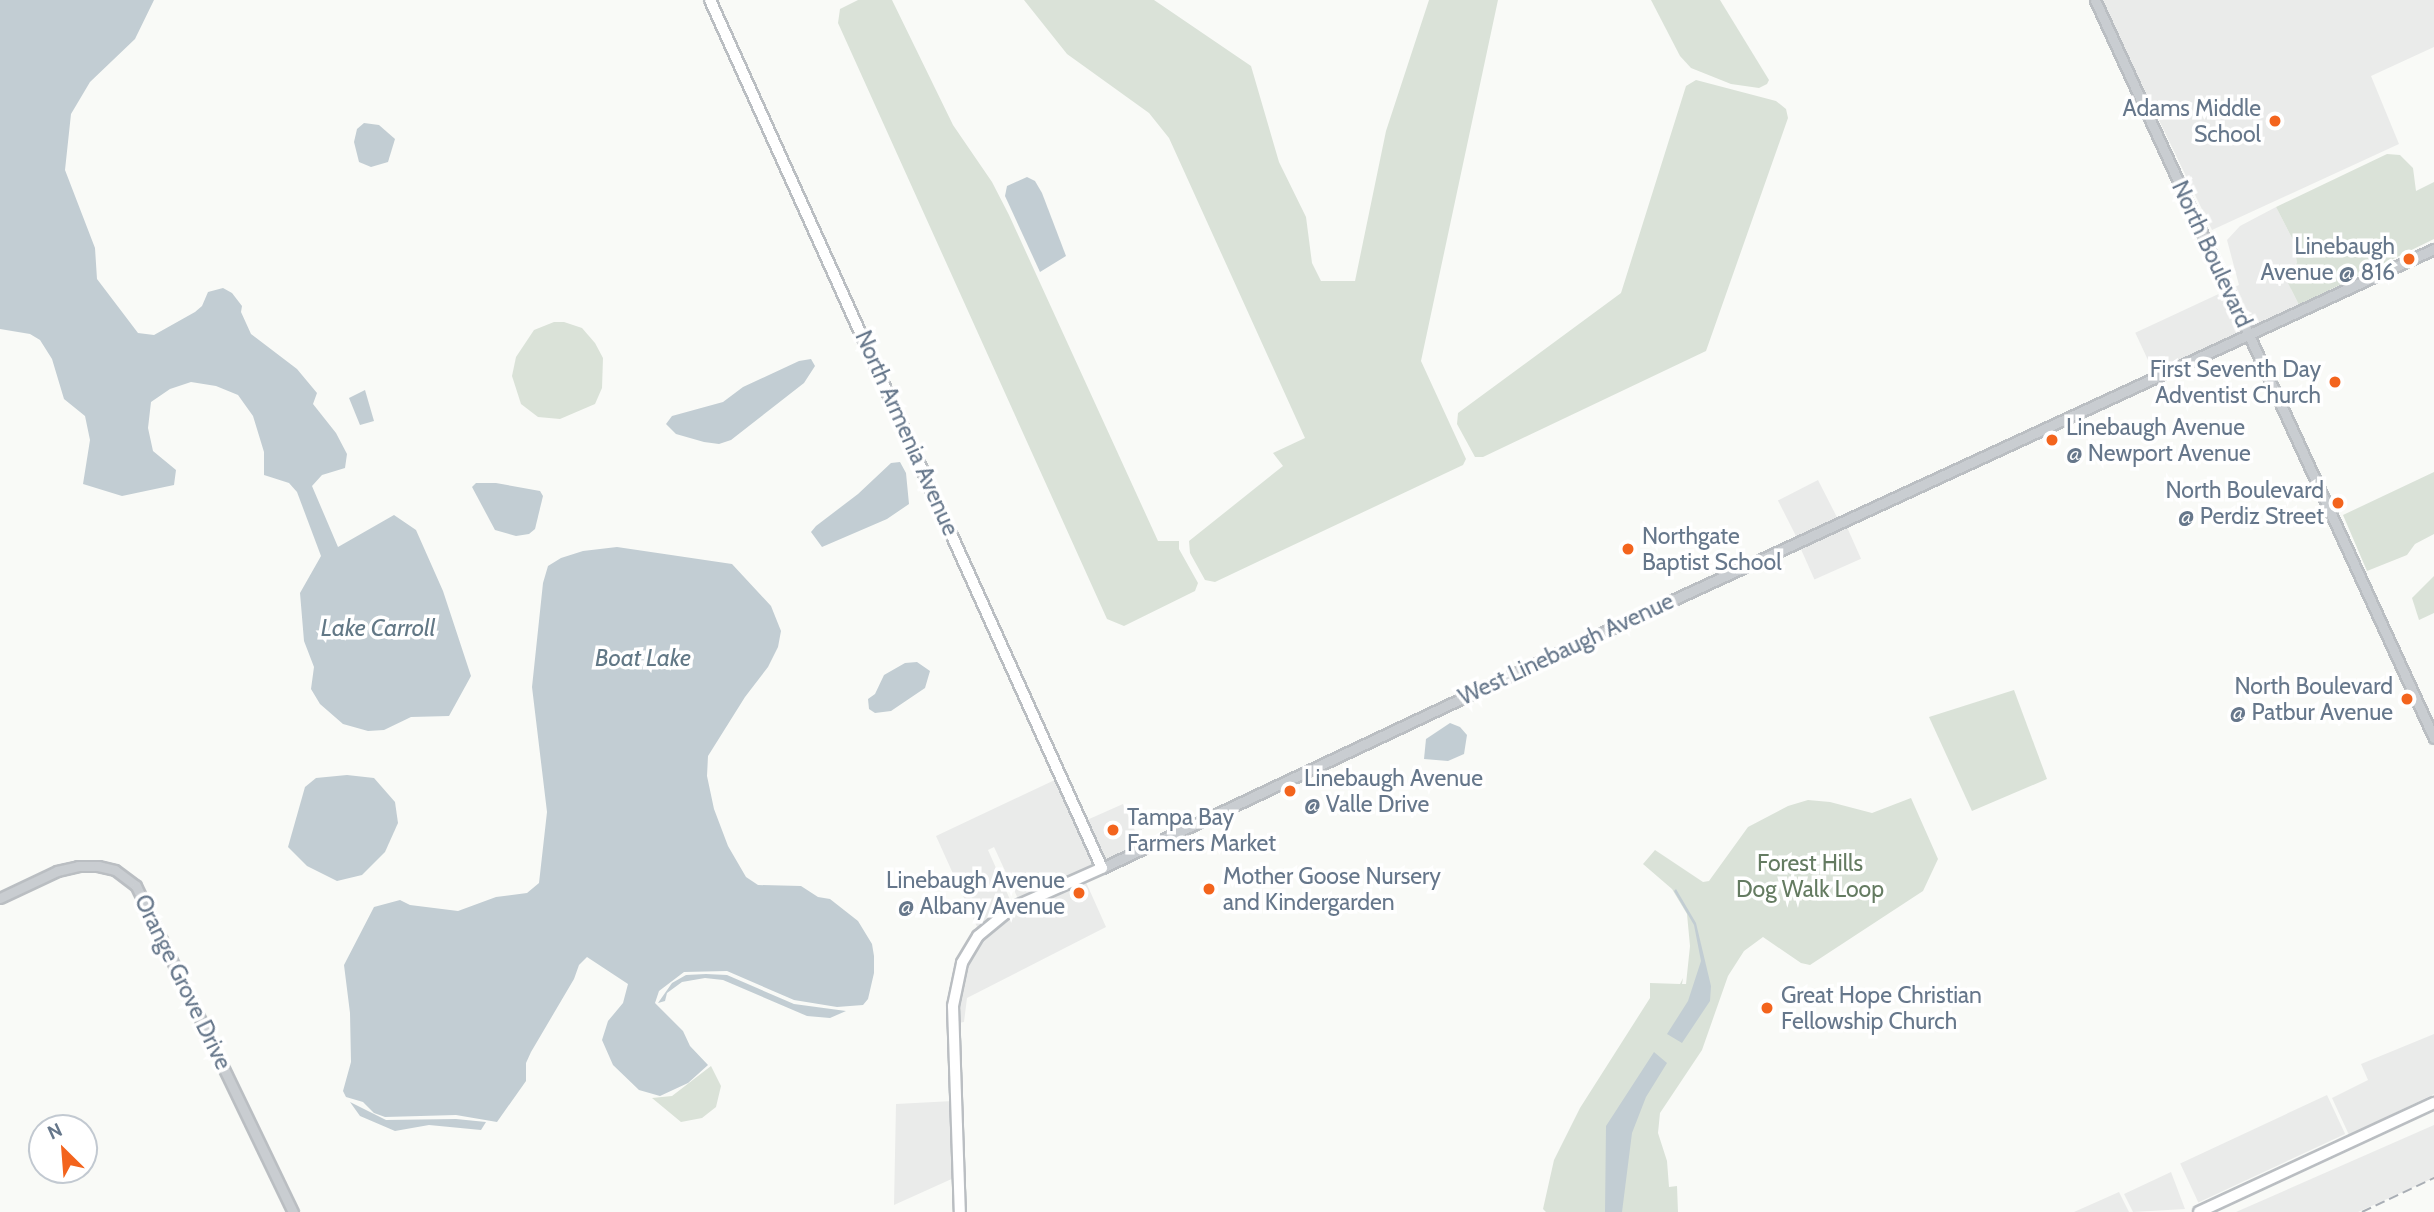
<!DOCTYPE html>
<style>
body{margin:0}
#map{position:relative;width:2434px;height:1212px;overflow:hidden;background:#f9faf7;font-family:Cabin,sans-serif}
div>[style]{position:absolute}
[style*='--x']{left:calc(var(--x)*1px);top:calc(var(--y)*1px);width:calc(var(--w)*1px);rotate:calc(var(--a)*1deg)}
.built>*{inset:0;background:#eaebea;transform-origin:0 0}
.green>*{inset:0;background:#dae2d8}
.water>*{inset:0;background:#c2cdd3}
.roads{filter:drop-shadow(2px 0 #babec2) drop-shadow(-2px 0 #babec2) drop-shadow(0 2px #babec2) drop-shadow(0 -2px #babec2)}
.minor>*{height:9px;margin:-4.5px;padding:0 4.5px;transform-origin:4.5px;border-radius:4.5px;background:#c9cdd1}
.major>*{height:10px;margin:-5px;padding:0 5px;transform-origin:5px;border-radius:5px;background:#fff}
.rail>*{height:2px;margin-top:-1px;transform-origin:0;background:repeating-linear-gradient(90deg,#a9aeb5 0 10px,transparent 0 15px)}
.dots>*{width:19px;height:19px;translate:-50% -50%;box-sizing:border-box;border:4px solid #fff;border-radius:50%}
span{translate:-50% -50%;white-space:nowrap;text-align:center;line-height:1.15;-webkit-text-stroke:7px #fff;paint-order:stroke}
.poi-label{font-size:23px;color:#66778b}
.right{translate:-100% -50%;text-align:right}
.left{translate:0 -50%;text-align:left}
.street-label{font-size:23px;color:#66778b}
.park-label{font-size:23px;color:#647b61}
.water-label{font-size:24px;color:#627886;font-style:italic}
.north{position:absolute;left:28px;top:1114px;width:70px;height:70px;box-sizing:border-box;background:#fff;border:2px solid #c2c9d1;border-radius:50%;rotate:335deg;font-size:19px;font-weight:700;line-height:28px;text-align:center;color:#66778b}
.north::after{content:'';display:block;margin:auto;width:24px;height:32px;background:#f3641d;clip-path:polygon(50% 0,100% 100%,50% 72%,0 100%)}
</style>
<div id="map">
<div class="built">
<div style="clip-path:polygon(2101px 0,2434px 0,2434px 47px,2371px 76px,2399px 144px,2212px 230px)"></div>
<div style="clip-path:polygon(2276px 207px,2293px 240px,2297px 263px,2291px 289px,2299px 305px,2250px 329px,2232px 288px,2239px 285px,2227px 240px,2240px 226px)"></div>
<div style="left:2225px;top:291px;width:45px;height:99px;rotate:65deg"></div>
<div style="left:1818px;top:480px;width:44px;height:45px;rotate:63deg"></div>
<div style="left:1846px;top:525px;width:37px;height:51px;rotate:66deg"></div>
<div style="clip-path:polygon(1059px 778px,1097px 866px,1019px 901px,994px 847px,988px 850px,1012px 904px,978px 929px,936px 836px)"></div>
<div style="left:1123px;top:804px;width:45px;height:42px;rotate:66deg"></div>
<div style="clip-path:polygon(1085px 880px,1106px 927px,967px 998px,964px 1022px,958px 1023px,957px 1006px,965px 965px,981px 939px,1019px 909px)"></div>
<div style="clip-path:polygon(2434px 1034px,2434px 1094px,2349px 1135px,2332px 1098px,2368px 1080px,2361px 1064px)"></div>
<div style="left:2327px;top:1095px;width:43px;height:162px;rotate:65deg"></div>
<div style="clip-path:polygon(953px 1101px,956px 1177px,894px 1205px,896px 1104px)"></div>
<div style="clip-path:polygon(2434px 1125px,2434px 1178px,2358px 1212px,2236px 1212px)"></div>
<div style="clip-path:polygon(2171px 1172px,2185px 1209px,2133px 1212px,2124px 1194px)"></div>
<div style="clip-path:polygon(2119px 1192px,2129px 1212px,2074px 1212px)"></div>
</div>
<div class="green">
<div style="clip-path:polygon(858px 0,892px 0,953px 125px,992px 182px,1009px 215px,1158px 541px,1179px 541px,1179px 549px,1198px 583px,1195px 591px,1124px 626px,1107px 619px,838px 23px,840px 9px)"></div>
<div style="clip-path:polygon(1024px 0,1154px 0,1251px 66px,1279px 162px,1306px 217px,1312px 263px,1321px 281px,1355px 281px,1386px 131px,1429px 0,1498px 0,1421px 361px,1466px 459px,1463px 465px,1215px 582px,1205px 580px,1190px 553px,1189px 541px,1283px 466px,1273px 453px,1305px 438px,1169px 138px,1149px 113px,1067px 54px)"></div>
<div style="clip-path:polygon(1651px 0,1720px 0,1769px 80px,1767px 84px,1759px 88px,1731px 84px,1691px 68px,1680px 56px)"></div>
<div style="clip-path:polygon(1696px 80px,1776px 101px,1786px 109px,1788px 118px,1706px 351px,1483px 457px,1475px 457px,1457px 424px,1458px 413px,1621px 293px,1686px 86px)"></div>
<div style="clip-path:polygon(2387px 154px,2400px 155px,2413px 168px,2416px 191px,2434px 182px,2434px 239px,2299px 305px,2285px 277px,2297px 263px,2293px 240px,2276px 207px)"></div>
<div style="clip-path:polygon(554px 322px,564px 322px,582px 328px,595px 343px,603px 358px,602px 388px,595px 404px,560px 419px,538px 417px,521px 404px,512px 376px,516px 357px,534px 330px)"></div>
<div style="clip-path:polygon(2434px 472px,2434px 534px,2415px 544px,2407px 555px,2367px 571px,2343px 515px)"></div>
<div style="clip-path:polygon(2434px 576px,2434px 613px,2419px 620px,2412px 598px)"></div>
<div style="clip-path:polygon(2014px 690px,2047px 779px,1972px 811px,1929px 717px)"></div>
<div style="clip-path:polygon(1911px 798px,1938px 859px,1923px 891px,1810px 965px,1801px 963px,1763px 937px,1744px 951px,1728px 976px,1702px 1050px,1660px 1113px,1658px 1133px,1667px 1161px,1669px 1187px,1677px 1186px,1678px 1212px,1546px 1212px,1543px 1209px,1554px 1160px,1580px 1108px,1650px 998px,1650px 983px,1680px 984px,1683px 978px,1682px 984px,1686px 984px,1690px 946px,1687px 914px,1672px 889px,1643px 864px,1655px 850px,1703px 882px,1709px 881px,1748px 827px,1788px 806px,1808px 800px,1830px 802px,1872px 813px)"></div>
<div style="clip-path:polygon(711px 1066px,721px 1086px,716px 1107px,702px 1118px,681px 1122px,652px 1098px,672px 1096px)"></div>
</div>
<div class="water">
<div style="clip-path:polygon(0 0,154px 0,135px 39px,90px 82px,71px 114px,65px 170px,95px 248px,97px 279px,138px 333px,154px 335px,195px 312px,202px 306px,208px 292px,223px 288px,232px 293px,242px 306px,241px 312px,251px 334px,297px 369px,317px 393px,313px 404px,336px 433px,347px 454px,345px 468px,322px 475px,312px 486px,338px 547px,394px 515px,416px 530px,443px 591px,471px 676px,449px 716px,411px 717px,384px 730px,368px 731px,343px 724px,320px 704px,311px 689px,314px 667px,304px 641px,300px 593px,321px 556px,297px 492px,289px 483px,264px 475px,264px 452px,253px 416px,238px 395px,216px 386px,191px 382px,170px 389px,151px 402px,148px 428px,153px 451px,176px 470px,174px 485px,122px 496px,83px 484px,90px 440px,85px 416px,64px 399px,52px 359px,40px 340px,30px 334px,0 329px)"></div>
<div style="clip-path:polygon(364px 123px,379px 125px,395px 139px,388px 162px,371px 167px,359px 162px,354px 142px,357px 129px)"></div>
<div style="clip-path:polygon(1027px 177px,1035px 181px,1042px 193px,1066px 256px,1040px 272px,1005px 196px,1007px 186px)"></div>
<div style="clip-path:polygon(811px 359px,815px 366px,804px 383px,731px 440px,719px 444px,704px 442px,676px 434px,666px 424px,672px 416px,723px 402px,743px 387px,799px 361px)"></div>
<div style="clip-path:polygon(365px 390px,374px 421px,360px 425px,349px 398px)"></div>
<div style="clip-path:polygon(900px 462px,906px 473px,909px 504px,887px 519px,822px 547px,811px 532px,816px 526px,858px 494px,891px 463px)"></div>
<div style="clip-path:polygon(476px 483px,496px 483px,540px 491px,543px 496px,535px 529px,529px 534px,516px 536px,495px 530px,472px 487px)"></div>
<div style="clip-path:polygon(617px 547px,732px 564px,771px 606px,781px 631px,778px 647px,768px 667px,745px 697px,708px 756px,707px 776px,714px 809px,728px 846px,746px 877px,758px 885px,801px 886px,818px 897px,830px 899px,858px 921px,872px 944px,874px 956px,874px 973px,868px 999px,863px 1005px,837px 1007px,794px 1000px,727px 971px,684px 972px,659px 991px,655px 1003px,683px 1031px,690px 1046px,708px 1065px,688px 1083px,660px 1096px,639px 1090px,613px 1065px,602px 1040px,608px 1021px,623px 1003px,628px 984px,587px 957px,579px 965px,574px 979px,531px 1052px,526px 1063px,526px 1081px,497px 1122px,456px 1115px,385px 1117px,374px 1113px,363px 1102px,346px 1097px,343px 1091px,351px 1062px,350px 1013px,344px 965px,374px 907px,400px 900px,410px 905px,458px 911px,496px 897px,527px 893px,539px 883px,547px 812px,532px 687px,543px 583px,548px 566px,561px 558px,583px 551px)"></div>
<div style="clip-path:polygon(917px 662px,930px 671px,925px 688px,891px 711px,875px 713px,869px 709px,868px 699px,875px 694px,884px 675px,905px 663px)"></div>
<div style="clip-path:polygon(1450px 723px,1460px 727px,1467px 735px,1464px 754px,1448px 761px,1424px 759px,1426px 739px)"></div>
<div style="clip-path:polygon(347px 775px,374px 778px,395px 802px,398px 823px,385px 852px,362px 875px,337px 881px,307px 866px,288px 847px,305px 787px,316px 778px)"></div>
<div style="clip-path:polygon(1676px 889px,1696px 923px,1711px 986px,1710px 1001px,1682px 1043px,1667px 1034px,1688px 1001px,1701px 961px,1694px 925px,1674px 891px)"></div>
<div style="clip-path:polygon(706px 974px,727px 975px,794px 1004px,846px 1011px,830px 1018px,807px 1016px,723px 980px,705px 978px,682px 982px,667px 993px,665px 1001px,658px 1003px,672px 983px,686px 975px)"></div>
<div style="clip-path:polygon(1654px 1052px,1667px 1063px,1646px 1097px,1632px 1133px,1622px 1212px,1605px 1212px,1606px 1126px)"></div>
<div style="clip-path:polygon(350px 1102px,386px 1120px,456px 1119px,486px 1122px,481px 1130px,429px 1125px,395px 1131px,360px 1116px)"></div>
</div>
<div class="roads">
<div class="minor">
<div style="--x:2095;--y:0;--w:812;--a:65.33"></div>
<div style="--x:1102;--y:868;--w:504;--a:-25.24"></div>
<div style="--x:1558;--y:653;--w:965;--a:-24.76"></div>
<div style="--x:0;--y:898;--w:63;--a:-25.3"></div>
<div style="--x:57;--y:871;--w:22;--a:-13"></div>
<div style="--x:78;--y:866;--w:20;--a:0"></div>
<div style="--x:98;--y:866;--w:17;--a:13"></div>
<div style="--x:115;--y:870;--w:26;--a:37"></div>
<div style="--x:136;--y:886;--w:362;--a:64.3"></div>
</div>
<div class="major">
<div style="--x:710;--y:0;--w:952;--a:65.7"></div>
<div style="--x:1102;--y:868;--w:98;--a:156"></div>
<div style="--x:1012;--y:908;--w:44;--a:140.5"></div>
<div style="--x:978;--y:936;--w:31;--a:121"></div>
<div style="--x:962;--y:963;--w:44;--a:101.8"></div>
<div style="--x:953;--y:1006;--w:206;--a:88.1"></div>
<div style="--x:2199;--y:1212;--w:259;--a:-24.9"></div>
</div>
</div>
<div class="rail">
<div style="--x:2362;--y:1212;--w:80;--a:-25.3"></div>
</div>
<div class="dots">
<div style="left:2275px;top:121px;background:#f3641d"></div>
<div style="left:2409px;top:259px;background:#f3641d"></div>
<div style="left:2335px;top:382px;background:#f3641d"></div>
<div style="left:2052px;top:440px;background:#f3641d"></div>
<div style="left:2338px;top:503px;background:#f3641d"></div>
<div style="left:1628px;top:549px;background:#f3641d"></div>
<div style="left:2407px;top:699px;background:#f3641d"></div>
<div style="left:1290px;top:791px;background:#f3641d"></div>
<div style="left:1113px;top:830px;background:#f3641d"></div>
<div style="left:1209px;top:889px;background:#f3641d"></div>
<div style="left:1079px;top:893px;background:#f3641d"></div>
<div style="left:1767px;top:1008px;background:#f3641d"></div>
</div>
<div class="poi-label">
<span class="right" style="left:2261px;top:121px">Adams Middle<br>School</span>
<span class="right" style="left:2395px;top:259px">Linebaugh<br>Avenue @ 816</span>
<span class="right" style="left:2321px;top:382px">First Seventh Day<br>Adventist Church</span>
<span class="left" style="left:2066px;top:440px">Linebaugh Avenue<br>@ Newport Avenue</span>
<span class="right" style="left:2324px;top:503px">North Boulevard<br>@ Perdiz Street</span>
<span class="left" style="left:1642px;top:549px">Northgate<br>Baptist School</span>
<span class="right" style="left:2393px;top:699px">North Boulevard<br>@ Patbur Avenue</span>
<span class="left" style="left:1304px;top:791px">Linebaugh Avenue<br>@ Valle Drive</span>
<span class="left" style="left:1127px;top:830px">Tampa Bay<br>Farmers Market</span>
<span class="left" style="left:1223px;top:889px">Mother Goose Nursery<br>and Kindergarden</span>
<span class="right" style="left:1065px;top:893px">Linebaugh Avenue<br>@ Albany Avenue</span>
<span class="left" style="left:1781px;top:1008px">Great Hope Christian<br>Fellowship Church</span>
</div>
<div class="street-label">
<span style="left:2212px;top:254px;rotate:65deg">North Boulevard</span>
<span style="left:907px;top:433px;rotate:66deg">North Armenia Avenue</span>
<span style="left:1566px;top:649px;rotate:-25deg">West Linebaugh Avenue</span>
<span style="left:183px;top:982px;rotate:64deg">Orange Grove Drive</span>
</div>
<div class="park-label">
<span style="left:1810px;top:876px">Forest Hills<br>Dog Walk Loop</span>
</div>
<div class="water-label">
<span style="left:378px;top:628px">Lake Carroll</span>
<span style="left:643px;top:658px">Boat Lake</span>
</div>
<div class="north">N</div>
</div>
